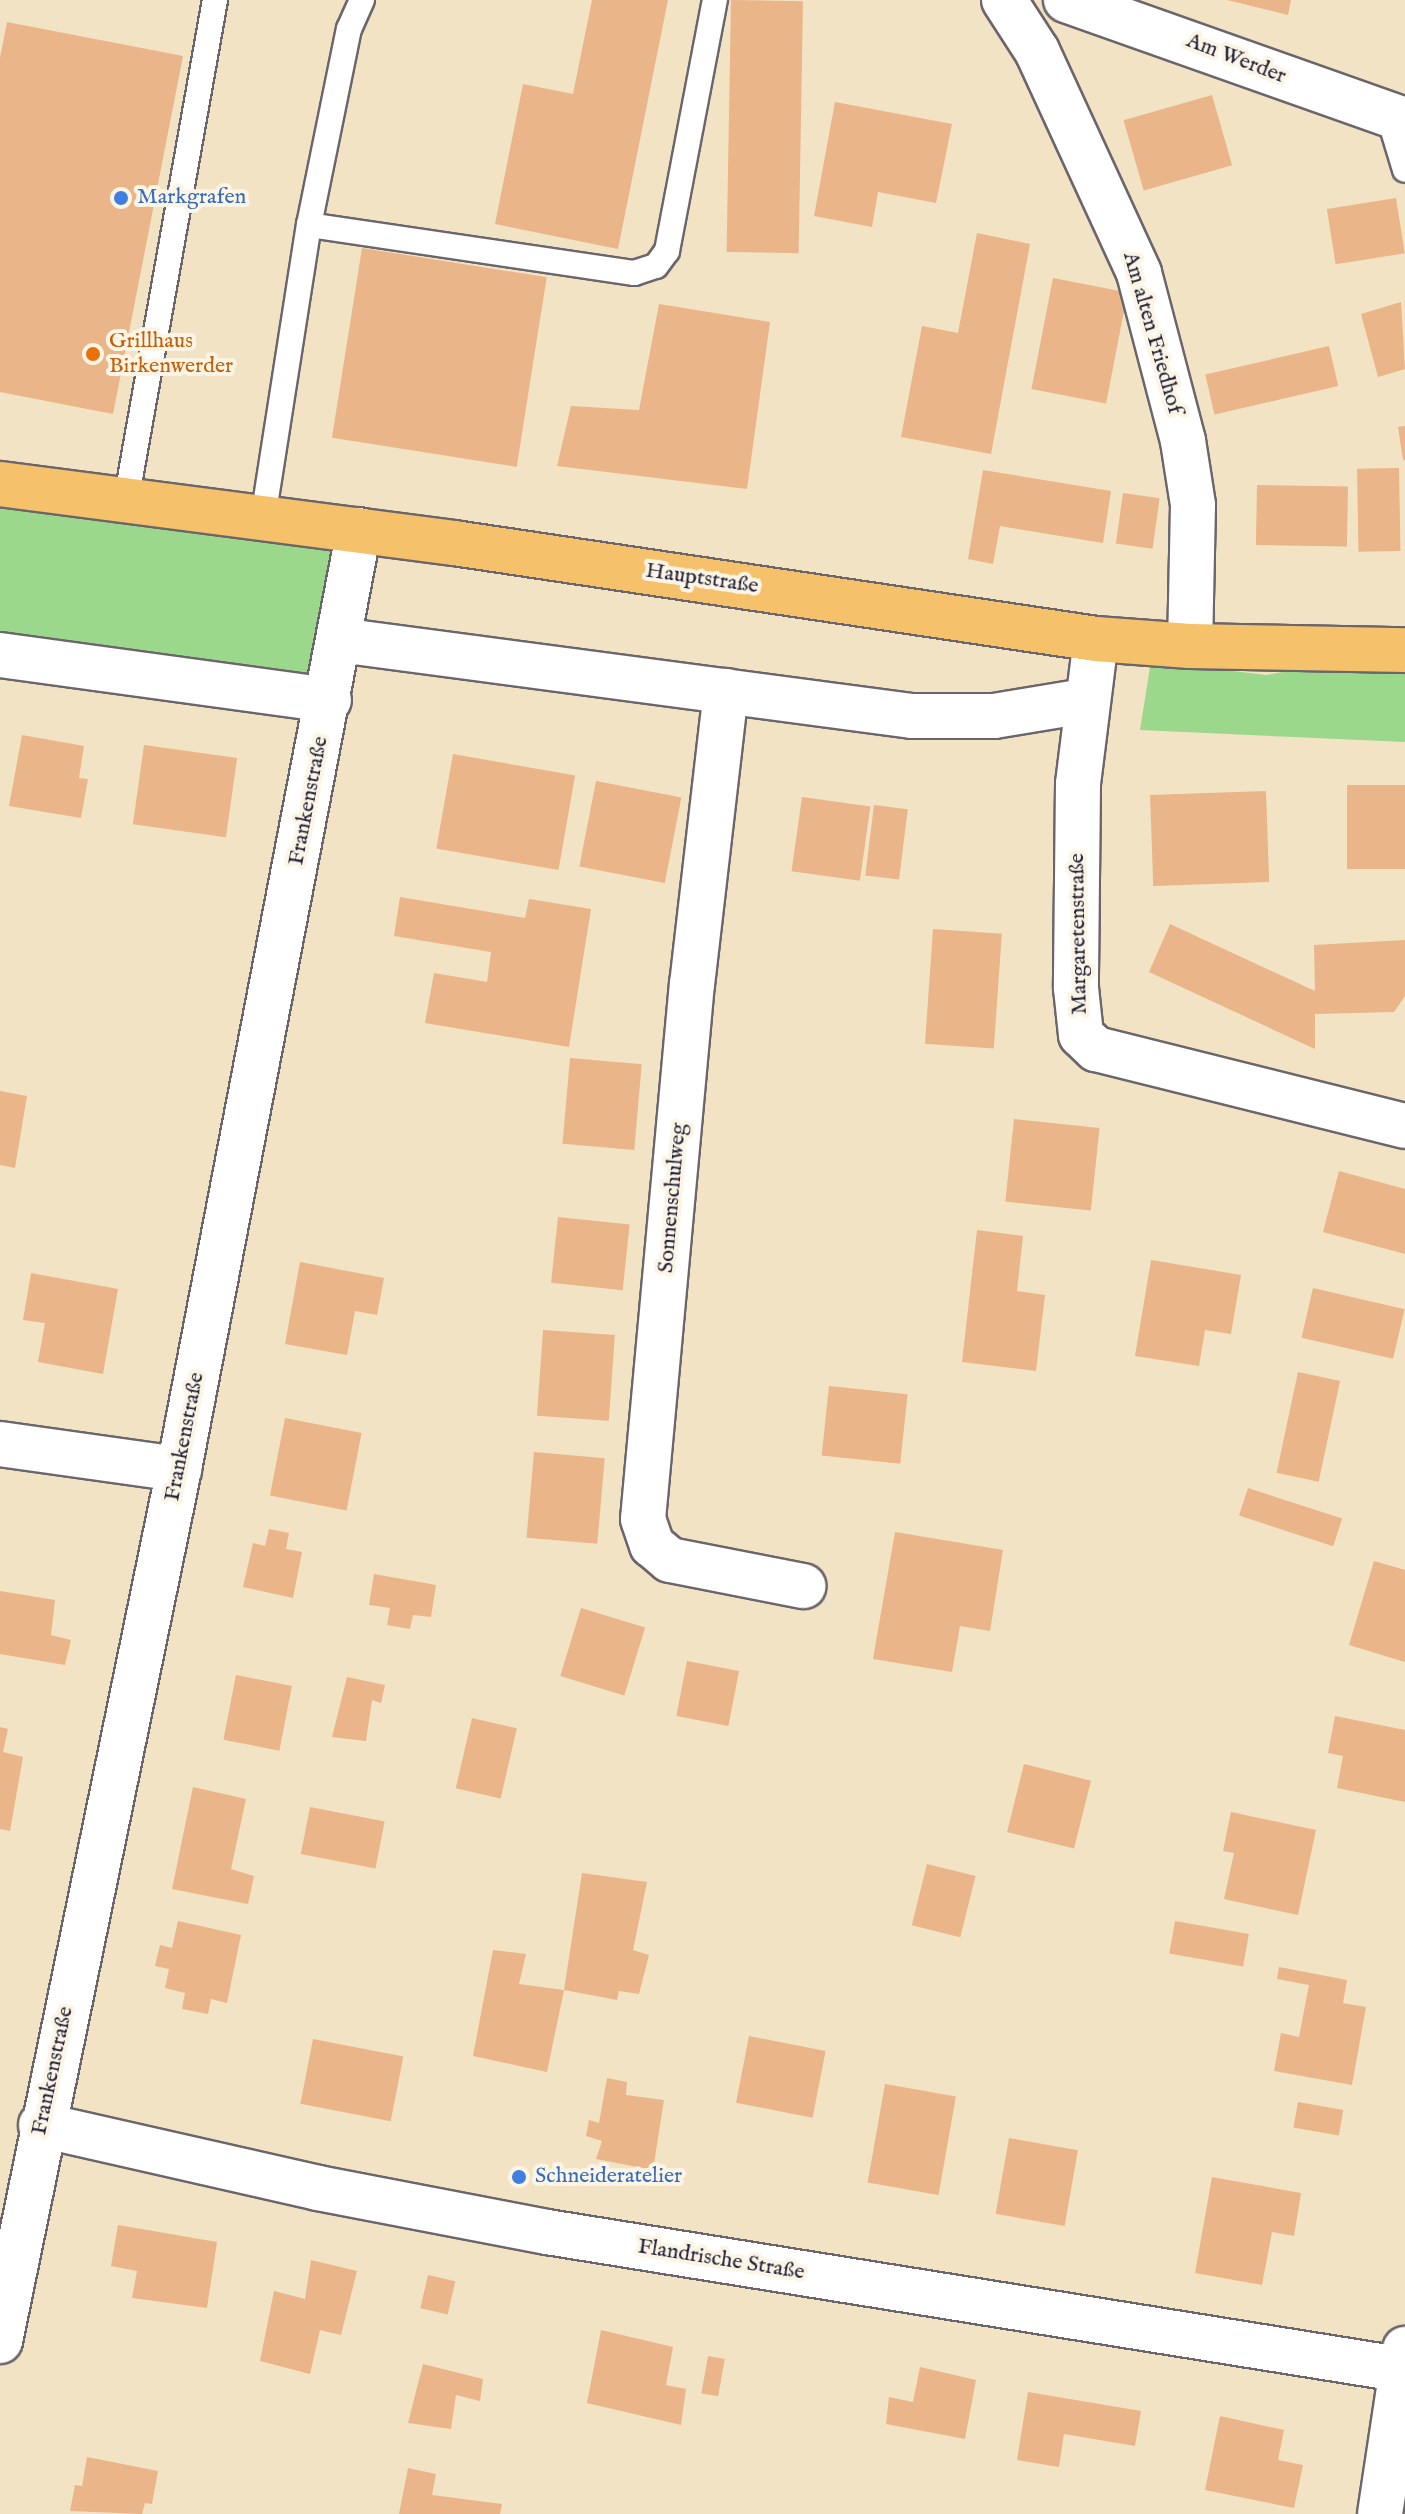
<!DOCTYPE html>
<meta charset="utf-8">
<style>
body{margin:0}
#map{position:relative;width:1405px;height:2514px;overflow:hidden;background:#f2e3c5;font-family:"IM FELL English",serif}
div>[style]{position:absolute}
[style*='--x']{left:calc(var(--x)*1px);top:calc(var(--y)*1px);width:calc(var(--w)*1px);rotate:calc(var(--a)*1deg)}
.green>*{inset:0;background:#9cd88c;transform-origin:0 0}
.building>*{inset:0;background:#eab588;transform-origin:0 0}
.roads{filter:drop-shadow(2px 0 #6b666b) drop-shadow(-2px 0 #6b666b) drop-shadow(0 2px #6b666b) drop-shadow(0 -2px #6b666b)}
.service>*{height:24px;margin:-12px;padding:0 12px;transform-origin:12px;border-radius:12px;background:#fff}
.minor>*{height:44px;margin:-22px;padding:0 22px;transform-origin:22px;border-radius:22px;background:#fff}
.primary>*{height:44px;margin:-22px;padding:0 22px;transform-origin:22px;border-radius:22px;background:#f6c16b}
.dots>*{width:22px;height:22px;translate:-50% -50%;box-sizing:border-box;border:4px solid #fcf5e5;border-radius:50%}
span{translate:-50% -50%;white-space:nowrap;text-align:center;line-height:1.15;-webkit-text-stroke:8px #fcf5e5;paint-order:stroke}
.street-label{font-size:22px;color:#22223b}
.shop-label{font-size:22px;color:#366cbe}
.left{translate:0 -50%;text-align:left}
.food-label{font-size:22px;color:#c56008}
</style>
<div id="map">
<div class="green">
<div style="left:0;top:502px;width:340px;height:174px;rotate:8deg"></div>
<div style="clip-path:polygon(1151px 661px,1266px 675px,1345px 661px,1405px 661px,1405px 742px,1140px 730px)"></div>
</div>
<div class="building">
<div style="clip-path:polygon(592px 0,668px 0,618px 249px,495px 224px,523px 84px,573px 94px)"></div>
<div style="left:731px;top:0;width:72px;height:252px;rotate:1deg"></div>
<div style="clip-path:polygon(1227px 0,1291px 0,1288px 15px)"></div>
<div style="clip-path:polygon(7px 22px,183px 56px,113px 414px,0 392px,0 58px)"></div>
<div style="left:1212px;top:95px;width:73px;height:92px;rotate:74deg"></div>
<div style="clip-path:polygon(835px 102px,952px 124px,936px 203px,878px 192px,872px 227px,814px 216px)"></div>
<div style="left:1396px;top:198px;width:56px;height:70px;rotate:81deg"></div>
<div style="clip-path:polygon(977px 233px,1030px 244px,991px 454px,901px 437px,922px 326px,958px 333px)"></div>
<div style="left:362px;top:248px;width:187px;height:192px;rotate:9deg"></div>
<div style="left:1053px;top:278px;width:76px;height:113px;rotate:11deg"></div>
<div style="clip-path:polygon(1401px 302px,1405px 369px,1378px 377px,1361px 314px)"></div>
<div style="clip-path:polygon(659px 304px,770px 322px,747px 489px,557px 466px,571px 406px,639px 410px)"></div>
<div style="left:1329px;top:346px;width:41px;height:127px;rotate:77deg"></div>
<div style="clip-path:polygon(1405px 426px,1405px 460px,1403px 460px,1398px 427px)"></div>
<div style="left:1399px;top:468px;width:83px;height:42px;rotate:89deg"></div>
<div style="clip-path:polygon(983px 470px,1111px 491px,1103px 543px,1000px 526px,993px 564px,968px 559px)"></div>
<div style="left:1257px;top:485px;width:91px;height:60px;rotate:1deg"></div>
<div style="left:1123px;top:493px;width:37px;height:51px;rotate:8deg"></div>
<div style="clip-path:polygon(22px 735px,84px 746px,79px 778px,88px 779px,81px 818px,9px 806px)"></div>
<div style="left:144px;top:745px;width:94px;height:80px;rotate:8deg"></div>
<div style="left:453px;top:754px;width:124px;height:96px;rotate:10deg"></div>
<div style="left:596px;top:781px;width:87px;height:87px;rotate:11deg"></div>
<div style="left:1405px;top:785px;width:84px;height:58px;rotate:90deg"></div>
<div style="left:1266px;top:791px;width:91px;height:116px;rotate:88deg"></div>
<div style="left:802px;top:797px;width:69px;height:75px;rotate:8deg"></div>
<div style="left:874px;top:805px;width:34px;height:71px;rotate:7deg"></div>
<div style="clip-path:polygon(400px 897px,525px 918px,529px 899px,591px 909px,569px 1047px,425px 1023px,434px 973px,487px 982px,491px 952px,394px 936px)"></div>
<div style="clip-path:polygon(1170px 924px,1315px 991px,1314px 945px,1405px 940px,1405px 996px,1394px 1012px,1315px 1014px,1315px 1049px,1149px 972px)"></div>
<div style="left:933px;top:929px;width:69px;height:115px;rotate:4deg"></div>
<div style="left:570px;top:1058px;width:72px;height:86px;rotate:5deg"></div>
<div style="clip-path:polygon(0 1091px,27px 1096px,15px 1168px,0 1165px)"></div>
<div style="left:1014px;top:1119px;width:86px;height:83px;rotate:6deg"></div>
<div style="clip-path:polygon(1339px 1171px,1405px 1189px,1405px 1254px,1323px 1232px)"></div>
<div style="left:558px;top:1217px;width:72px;height:66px;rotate:6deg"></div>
<div style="clip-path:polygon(977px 1230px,1023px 1236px,1017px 1291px,1045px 1295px,1036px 1371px,962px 1362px)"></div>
<div style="clip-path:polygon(1151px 1260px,1241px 1275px,1231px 1334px,1205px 1330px,1199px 1366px,1135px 1356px)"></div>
<div style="clip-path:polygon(300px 1262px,384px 1278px,377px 1315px,355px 1311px,347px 1355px,285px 1344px)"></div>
<div style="clip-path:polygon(31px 1273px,118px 1289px,103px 1374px,38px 1362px,45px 1323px,23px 1320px)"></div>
<div style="left:1313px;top:1288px;width:94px;height:51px;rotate:13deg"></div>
<div style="left:543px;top:1330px;width:72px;height:86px;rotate:4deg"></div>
<div style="left:1298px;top:1372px;width:43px;height:103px;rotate:12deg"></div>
<div style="left:829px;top:1386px;width:79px;height:70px;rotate:6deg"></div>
<div style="left:285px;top:1418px;width:78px;height:79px;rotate:11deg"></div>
<div style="left:534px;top:1452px;width:71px;height:86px;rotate:5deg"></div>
<div style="left:1248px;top:1488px;width:99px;height:29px;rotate:18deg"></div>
<div style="clip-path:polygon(269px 1529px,289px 1533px,286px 1549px,302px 1552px,293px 1598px,243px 1587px,253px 1543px,265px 1546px)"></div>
<div style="clip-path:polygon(895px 1532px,1003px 1550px,990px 1631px,960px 1626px,952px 1672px,873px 1659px)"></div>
<div style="clip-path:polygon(1374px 1561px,1405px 1570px,1405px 1662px,1349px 1645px)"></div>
<div style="clip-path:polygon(374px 1574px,436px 1585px,431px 1617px,413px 1615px,410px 1629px,387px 1625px,390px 1608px,369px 1605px)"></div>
<div style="clip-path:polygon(0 1591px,55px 1600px,51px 1635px,71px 1640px,65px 1665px,0 1654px)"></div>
<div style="left:581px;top:1608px;width:67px;height:71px;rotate:17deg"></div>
<div style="left:687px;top:1661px;width:53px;height:56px;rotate:11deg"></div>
<div style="left:236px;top:1675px;width:57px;height:66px;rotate:11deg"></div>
<div style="clip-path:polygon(347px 1677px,385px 1685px,381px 1703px,372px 1700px,366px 1741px,332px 1737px)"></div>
<div style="clip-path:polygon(1335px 1716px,1405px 1730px,1405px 1802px,1337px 1788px,1343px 1756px,1328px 1753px)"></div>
<div style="left:472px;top:1718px;width:46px;height:72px;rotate:13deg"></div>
<div style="clip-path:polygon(0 1727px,8px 1729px,3px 1752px,23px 1757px,10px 1831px,0 1829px)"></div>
<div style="left:1024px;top:1764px;width:69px;height:70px;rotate:14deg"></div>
<div style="clip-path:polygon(193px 1787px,246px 1799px,231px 1869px,254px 1876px,248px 1904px,172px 1889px)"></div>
<div style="left:310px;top:1807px;width:76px;height:48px;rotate:11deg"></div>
<div style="clip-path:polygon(1231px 1812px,1316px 1830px,1298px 1915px,1224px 1899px,1234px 1853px,1223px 1851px)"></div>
<div style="left:927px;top:1864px;width:50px;height:63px;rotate:14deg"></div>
<div style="clip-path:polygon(582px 1873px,647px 1882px,633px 1950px,649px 1955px,639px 1994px,619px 1991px,617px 2000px,564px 1990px)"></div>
<div style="clip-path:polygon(178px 1921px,241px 1935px,227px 2003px,211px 1999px,208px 2014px,182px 2009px,185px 1993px,165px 1988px,169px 1969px,155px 1966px,160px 1945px,172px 1948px)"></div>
<div style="left:1175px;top:1921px;width:75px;height:33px;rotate:10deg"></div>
<div style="clip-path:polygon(493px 1950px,526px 1954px,519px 1984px,564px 1990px,547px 2072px,473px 2056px)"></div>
<div style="clip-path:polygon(1279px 1967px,1347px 1980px,1343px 2003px,1366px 2007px,1352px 2085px,1274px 2071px,1281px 2033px,1299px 2037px,1309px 1985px,1277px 1979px)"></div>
<div style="left:749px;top:2036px;width:78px;height:68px;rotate:11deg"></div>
<div style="left:313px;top:2039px;width:92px;height:66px;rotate:11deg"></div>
<div style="clip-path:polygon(607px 2078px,627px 2082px,626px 2095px,664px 2100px,653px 2170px,596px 2159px,602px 2141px,586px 2136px,589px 2120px,599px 2123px)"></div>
<div style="left:885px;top:2084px;width:72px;height:100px;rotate:10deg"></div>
<div style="left:1298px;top:2102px;width:46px;height:26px;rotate:10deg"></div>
<div style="left:1009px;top:2138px;width:70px;height:77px;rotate:10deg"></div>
<div style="clip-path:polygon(1212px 2177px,1301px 2193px,1294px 2236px,1272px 2232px,1262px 2285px,1195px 2273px)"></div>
<div style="clip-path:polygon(118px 2225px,217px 2242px,207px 2308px,132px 2298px,137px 2271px,111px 2266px)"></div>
<div style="clip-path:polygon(311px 2260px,357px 2271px,341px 2335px,320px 2330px,310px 2374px,260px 2361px,274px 2291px,305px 2299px)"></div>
<div style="left:428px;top:2275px;width:28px;height:34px;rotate:13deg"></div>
<div style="clip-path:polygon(601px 2330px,673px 2347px,666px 2385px,686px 2389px,681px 2425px,587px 2403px)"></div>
<div style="left:708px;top:2356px;width:17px;height:38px;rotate:10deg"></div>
<div style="clip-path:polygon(423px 2364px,483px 2379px,480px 2401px,456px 2395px,451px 2429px,408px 2423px)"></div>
<div style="clip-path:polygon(920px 2367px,976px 2380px,965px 2439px,886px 2424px,889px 2397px,913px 2402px)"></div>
<div style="clip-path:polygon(1028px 2392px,1141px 2411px,1135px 2446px,1064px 2434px,1059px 2467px,1017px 2460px)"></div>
<div style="clip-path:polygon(1220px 2416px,1284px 2430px,1278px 2460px,1303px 2465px,1294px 2508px,1205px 2490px)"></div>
<div style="clip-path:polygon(87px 2457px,158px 2471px,152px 2504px,145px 2503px,142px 2514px,70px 2511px,75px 2485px,82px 2486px)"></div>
<div style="clip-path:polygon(408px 2468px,436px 2474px,432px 2495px,502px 2504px,500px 2514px,399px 2514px)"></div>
</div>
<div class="roads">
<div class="service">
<div style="--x:1389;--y:117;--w:55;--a:73.2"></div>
<div style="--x:309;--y:225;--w:329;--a:8.4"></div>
<div style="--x:634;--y:273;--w:23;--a:-18"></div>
<div style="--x:656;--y:266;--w:19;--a:-54"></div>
<div style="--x:667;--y:251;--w:256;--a:-79.2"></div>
<div style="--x:126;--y:501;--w:509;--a:-79.93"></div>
<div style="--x:263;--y:518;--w:297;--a:-81.1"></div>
<div style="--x:309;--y:225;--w:200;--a:-78.5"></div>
<div style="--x:349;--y:29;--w:32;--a:-66"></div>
</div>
<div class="minor">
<div style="--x:1004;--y:0;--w:61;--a:57.1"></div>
<div style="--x:1037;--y:51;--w:244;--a:65.3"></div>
<div style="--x:1139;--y:273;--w:174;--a:75.3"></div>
<div style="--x:1183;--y:441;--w:65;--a:81.1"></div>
<div style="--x:1193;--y:505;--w:141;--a:91.2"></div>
<div style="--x:1066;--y:0;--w:360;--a:19.5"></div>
<div style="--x:1096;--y:639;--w:146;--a:97.1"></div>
<div style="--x:1078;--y:784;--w:204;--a:90.6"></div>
<div style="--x:1076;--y:988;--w:47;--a:83.9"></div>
<div style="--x:1081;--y:1035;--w:21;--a:43"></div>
<div style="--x:1096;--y:1049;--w:318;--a:14"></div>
<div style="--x:339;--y:640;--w:578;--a:7.56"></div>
<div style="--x:912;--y:716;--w:82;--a:0"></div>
<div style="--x:994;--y:716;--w:92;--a:-9.4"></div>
<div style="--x:0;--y:655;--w:332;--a:7.8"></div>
<div style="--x:726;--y:691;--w:294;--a:96.6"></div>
<div style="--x:692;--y:983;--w:538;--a:95.22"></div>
<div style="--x:643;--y:1519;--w:28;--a:71"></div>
<div style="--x:652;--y:1545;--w:23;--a:40"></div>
<div style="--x:670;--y:1560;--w:136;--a:11.1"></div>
<div style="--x:0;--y:1444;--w:181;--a:8"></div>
<div style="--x:41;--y:2125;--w:284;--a:12.8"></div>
<div style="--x:318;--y:2188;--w:233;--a:10.9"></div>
<div style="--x:547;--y:2232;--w:869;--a:9.14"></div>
<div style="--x:0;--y:2341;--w:890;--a:-78.4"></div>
<div style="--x:179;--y:1469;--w:956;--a:-79.15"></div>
<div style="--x:1380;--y:2514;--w:167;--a:-81.4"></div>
</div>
<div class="primary">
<div style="--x:0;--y:484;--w:458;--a:7.4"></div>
<div style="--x:454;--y:543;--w:649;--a:8.5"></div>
<div style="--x:1096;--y:639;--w:94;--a:4.3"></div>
<div style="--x:1190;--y:646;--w:215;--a:1.1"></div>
</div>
</div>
<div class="dots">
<div style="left:121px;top:198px;background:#3f7fe0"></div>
<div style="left:93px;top:354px;background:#e8710a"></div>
<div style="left:519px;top:2177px;background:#3f7fe0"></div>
</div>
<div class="street-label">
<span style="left:1236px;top:59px;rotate:21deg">Am Werder</span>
<span style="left:1152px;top:333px;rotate:74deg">Am alten Friedhof</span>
<span style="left:702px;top:579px;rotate:8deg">Hauptstraße</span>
<span style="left:309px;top:801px;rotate:-79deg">Frankenstraße</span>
<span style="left:1079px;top:934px;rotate:-91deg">Margaretenstraße</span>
<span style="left:673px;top:1198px;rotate:-85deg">Sonnenschulweg</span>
<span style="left:185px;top:1437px;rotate:-79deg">Frankenstraße</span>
<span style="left:53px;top:2071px;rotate:-78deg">Frankenstraße</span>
<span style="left:721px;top:2260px;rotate:9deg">Flandrische Straße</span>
</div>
<div class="shop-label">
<span class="left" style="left:137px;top:198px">Markgrafen</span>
<span class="left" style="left:535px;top:2177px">Schneideratelier</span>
</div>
<div class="food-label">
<span class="left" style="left:109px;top:354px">Grillhaus<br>Birkenwerder</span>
</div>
</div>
